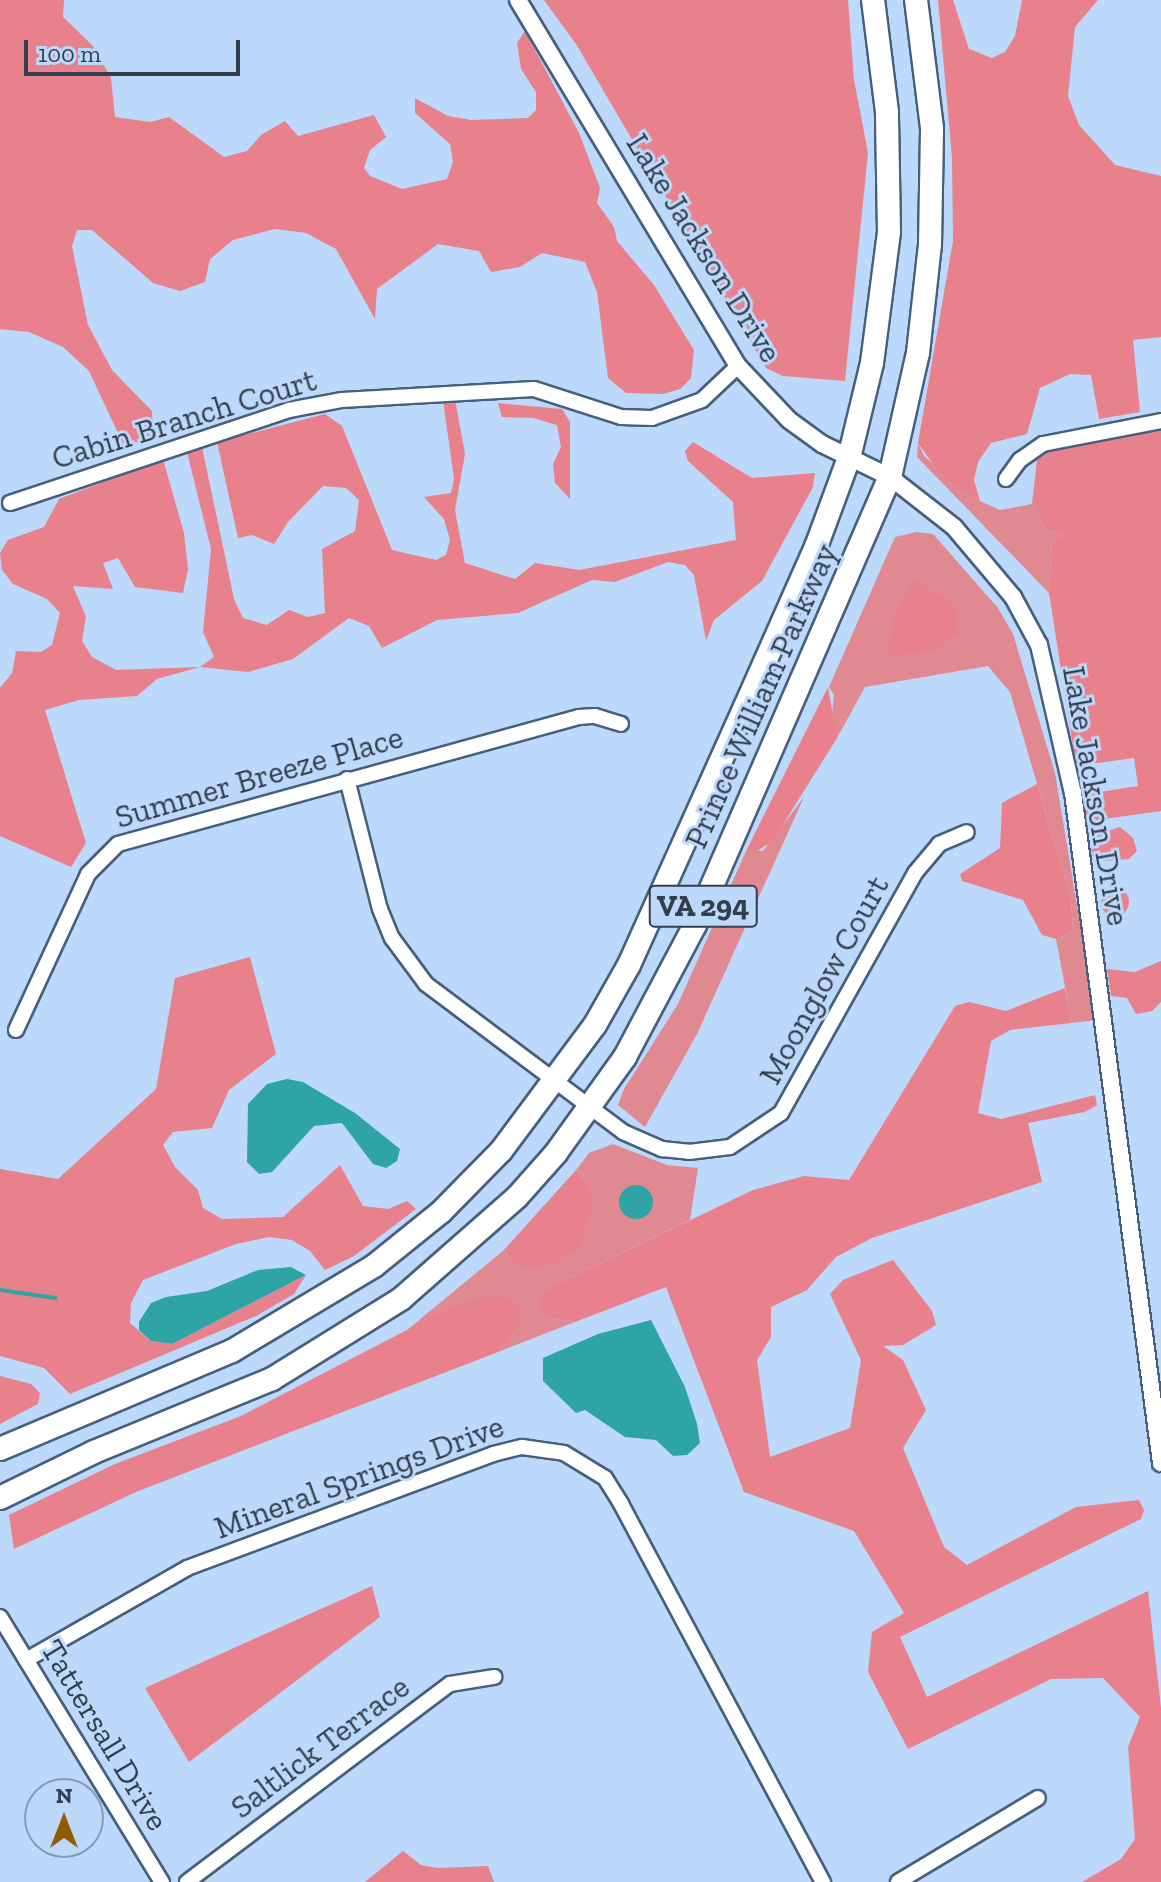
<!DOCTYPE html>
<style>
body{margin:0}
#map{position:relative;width:1161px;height:1882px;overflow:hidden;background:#bcd8fb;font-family:"Zilla Slab",serif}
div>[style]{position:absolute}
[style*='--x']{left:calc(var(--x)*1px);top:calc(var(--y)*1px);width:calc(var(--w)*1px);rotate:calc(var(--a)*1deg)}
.green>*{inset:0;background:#e08991}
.forest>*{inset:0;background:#e8818b}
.round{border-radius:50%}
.water>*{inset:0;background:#2ea5a4}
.stream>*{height:4px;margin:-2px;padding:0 2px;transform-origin:2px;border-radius:2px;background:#2ea5a4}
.roads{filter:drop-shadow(2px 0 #475f7d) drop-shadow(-2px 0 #475f7d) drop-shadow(0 2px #475f7d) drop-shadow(0 -2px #475f7d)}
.minor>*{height:14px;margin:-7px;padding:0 7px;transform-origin:7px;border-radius:7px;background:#fff}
.tertiary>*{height:16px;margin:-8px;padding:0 8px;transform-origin:8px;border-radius:8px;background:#fff}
.trunk>*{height:22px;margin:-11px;padding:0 11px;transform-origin:11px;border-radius:11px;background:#fff}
span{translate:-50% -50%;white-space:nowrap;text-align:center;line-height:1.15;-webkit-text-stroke:6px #bcd8fb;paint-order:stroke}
.shield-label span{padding:2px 6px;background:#bcd8fb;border:2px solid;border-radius:6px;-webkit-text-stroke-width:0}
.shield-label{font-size:30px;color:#333e4c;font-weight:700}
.street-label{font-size:32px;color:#333e4c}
.north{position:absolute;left:24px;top:1778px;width:80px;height:80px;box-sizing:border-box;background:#bcd8fb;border:2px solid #859ab5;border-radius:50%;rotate:0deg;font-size:22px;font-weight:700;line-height:32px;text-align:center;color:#333e4c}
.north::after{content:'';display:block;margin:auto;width:28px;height:36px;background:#8d5e05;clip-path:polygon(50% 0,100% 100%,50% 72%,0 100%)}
.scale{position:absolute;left:24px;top:40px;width:216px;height:36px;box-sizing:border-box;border:4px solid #333e4c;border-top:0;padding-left:10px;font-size:24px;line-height:28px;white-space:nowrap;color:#333e4c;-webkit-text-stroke:6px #bcd8fb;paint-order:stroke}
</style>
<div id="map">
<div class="green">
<div style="clip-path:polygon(918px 443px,924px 456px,980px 501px,1000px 510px,1032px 504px,1045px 529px,1062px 535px,1052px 541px,1049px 593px,917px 457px)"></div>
<div style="clip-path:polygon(916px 532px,933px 534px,998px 608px,1013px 634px,1055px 773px,1096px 1020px,1072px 1023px,1056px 939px,1073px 932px,1071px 899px,1010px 692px,988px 666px,865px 687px,837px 738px,831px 724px,834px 695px,829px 687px,895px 537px)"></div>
<div style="clip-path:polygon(804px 797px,697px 1034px,645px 1127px,618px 1105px,624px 1089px,678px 1004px,747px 849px,763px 851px)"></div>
<div style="clip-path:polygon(613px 1144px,667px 1165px,698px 1168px,690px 1220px,555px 1285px,547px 1317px,575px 1322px,498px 1352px,519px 1327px,407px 1330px,504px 1250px,512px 1261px,595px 1195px,576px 1170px,589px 1153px)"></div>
</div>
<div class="forest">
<div style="clip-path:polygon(0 0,64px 0,63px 17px,93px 46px,111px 78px,115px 117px,150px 122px,169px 117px,224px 157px,247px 151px,261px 135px,285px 121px,298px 136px,374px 115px,386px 137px,370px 150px,364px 168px,370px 176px,402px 189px,447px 179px,453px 162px,450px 144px,415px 113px,415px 98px,448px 116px,471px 120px,528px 118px,536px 110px,536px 92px,521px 69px,517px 43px,525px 31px,579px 133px,600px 188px,597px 203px,614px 227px,617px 241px,654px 285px,694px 350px,691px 378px,680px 389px,663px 394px,626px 393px,608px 378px,597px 292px,585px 262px,542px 253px,520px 267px,491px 272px,479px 251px,438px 244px,377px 289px,375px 319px,336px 249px,306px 233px,275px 229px,233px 240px,210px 259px,205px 282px,180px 291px,153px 283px,92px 230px,77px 230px,72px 246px,88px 325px,112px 370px,152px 411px,153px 437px,124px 446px,89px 371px,63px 347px,29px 332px,0 329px)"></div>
<div style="clip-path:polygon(544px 0,848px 0,854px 80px,868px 153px,845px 381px,783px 376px,766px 368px,576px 44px)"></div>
<div style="clip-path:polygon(938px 0,953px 0,969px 49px,992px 58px,1005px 52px,1015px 36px,1022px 0,1098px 0,1075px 27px,1068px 96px,1079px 125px,1115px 165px,1161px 176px,1161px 337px,1133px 340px,1140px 412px,1099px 419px,1091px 375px,1070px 374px,1040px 388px,1027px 434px,991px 443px,978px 462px,974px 480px,980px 501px,941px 475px,918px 443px,953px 241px,952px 158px)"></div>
<div style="clip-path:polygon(455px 399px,465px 454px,455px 510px,465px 563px,515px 579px,535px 563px,579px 570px,736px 540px,733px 502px,688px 461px,685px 451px,693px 442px,752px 478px,815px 473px,813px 487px,762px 581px,714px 620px,706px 641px,694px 575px,685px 565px,668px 562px,615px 582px,592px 580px,518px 613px,437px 620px,382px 648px,369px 626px,349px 618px,293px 659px,248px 672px,200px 667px,157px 679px,137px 696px,79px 700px,45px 710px,86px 843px,71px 867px,0 836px,0 688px,12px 673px,16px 651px,41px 652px,52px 645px,60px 613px,47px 599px,13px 584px,2px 570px,0 553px,8px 540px,44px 527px,59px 499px,163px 459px,184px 533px,188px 569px,183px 593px,135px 587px,118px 558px,103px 563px,113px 589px,73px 586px,86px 617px,82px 641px,92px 657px,116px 670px,200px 667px,214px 657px,203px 632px,211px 549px,187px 452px,202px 447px,234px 599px,243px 618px,267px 625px,289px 610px,308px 617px,325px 613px,322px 549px,355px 531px,359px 500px,346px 488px,323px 486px,288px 522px,274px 544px,252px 535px,238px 538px,217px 442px,325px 414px,342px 426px,392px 550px,436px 560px,446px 555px,450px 540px,444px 519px,424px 497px,451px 493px,454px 479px,443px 400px)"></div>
<div style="clip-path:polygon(498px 403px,562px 409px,570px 422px,570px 499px,555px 483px,553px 464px,561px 447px,557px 425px,533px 418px,502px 417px)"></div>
<div style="clip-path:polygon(1161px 429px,1161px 811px,1097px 820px,1083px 814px,1081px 795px,1138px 786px,1134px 758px,1076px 766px,1049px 593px,1052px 541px,1062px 535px,1045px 529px,1032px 504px,1037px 460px,1057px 447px)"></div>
<div style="clip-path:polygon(915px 579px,958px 608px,958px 634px,935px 650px,887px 656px,894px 614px)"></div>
<div style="clip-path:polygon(828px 687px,837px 738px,772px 842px,753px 853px,747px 849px)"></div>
<div style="clip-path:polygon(1037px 784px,1071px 899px,1073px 932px,1056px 939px,1042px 935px,1023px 900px,962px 881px,960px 874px,1000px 848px,1002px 803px)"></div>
<div style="clip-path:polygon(1120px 827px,1133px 838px,1137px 851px,1129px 859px,1104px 861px,1092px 855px,1090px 837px)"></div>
<div class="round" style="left:1101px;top:888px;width:28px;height:28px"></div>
<div style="clip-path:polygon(250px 957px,276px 1054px,229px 1090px,212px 1128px,173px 1132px,163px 1145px,175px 1167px,198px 1190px,203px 1208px,222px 1219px,283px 1217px,340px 1165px,363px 1206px,388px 1209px,407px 1201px,416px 1209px,354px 1256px,325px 1270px,310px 1251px,292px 1240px,269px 1237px,236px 1244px,143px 1280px,131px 1303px,130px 1323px,151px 1341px,172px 1344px,306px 1275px,294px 1294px,256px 1316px,70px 1394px,44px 1368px,0 1356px,0 1169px,58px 1179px,156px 1089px,175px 978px)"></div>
<div style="clip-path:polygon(1161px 961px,1161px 1002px,1152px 1011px,1136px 1014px,1127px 998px,1111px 996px,1107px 969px,1135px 972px)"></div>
<div style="clip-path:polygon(1065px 988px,1072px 1023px,1010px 1030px,991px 1041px,978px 1113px,1001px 1119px,1095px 1095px,1097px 1105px,1085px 1112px,1028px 1123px,1042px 1182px,872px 1238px,836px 1257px,807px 1290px,771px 1307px,771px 1337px,757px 1360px,770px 1457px,850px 1428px,861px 1360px,830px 1294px,843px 1280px,893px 1260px,932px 1311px,936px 1325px,903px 1345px,883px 1346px,903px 1360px,926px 1410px,903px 1448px,944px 1547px,967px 1565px,1076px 1507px,1139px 1500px,1144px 1510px,1141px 1519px,900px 1637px,927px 1697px,1148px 1591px,1161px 1708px,1161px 1882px,1082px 1882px,1121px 1859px,1135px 1839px,1128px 1747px,1140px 1717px,1103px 1678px,1051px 1679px,908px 1749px,868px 1672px,872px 1632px,904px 1613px,854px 1531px,744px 1492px,666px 1287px,575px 1322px,547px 1317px,540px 1308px,543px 1295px,555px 1285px,753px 1190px,804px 1176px,849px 1180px,955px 1006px,969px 1002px,1006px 1011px)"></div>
<div style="clip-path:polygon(576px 1170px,595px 1195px,580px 1248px,553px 1264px,529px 1268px,512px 1261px,504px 1250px)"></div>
<div style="clip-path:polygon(486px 1297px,508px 1298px,520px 1309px,519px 1327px,498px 1352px,136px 1492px,14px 1549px,9px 1515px,115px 1464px,241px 1416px,455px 1305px)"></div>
<div style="clip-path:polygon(0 1376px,31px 1384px,40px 1393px,38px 1404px,0 1424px)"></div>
<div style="clip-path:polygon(372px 1586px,380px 1617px,189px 1762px,145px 1688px)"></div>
<div style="clip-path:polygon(403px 1851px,421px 1865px,438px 1868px,488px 1866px,494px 1882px,365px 1882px)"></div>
</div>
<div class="water">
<div style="clip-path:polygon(287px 1079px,303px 1082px,355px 1113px,400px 1149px,397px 1161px,386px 1168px,373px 1164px,342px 1123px,314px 1126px,272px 1172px,259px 1174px,247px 1162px,248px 1104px,267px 1084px)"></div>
<div class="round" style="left:619px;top:1185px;width:34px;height:34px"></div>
<div style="clip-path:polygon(291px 1267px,306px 1275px,172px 1344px,151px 1341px,139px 1330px,139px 1322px,151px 1303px,166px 1297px,207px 1291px,258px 1270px)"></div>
<div style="clip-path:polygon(651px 1320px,685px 1387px,697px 1424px,700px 1443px,687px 1455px,673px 1456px,656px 1440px,625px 1437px,585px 1410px,576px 1413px,543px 1381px,543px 1358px,598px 1334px)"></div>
</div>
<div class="stream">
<div style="--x:0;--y:1290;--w:56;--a:8.3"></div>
</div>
<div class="roads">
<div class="minor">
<div style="--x:1006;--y:479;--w:24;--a:-54"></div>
<div style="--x:1020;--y:460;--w:28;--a:-35"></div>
<div style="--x:1043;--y:444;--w:120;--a:-11"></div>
<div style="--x:10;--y:503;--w:294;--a:-18.4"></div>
<div style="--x:289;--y:410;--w:54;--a:-10.7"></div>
<div style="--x:342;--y:400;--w:192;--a:-3.3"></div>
<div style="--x:534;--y:389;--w:91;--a:17.8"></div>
<div style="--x:621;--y:417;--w:31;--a:2"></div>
<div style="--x:652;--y:418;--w:53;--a:-19.8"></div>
<div style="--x:702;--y:400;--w:50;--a:-43.4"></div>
<div style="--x:347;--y:779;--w:134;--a:75.8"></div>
<div style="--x:380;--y:909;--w:31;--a:68"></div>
<div style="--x:392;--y:938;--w:57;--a:53.5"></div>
<div style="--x:426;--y:984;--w:246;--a:36.9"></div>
<div style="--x:623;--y:1132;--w:43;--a:23.6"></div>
<div style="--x:662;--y:1149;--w:27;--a:6"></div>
<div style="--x:689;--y:1152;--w:41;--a:-7"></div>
<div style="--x:730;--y:1147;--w:61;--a:-33.7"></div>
<div style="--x:781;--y:1113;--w:275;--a:-60.8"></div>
<div style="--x:915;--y:873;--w:38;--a:-50"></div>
<div style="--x:939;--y:844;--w:30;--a:-23"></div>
<div style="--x:16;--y:1030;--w:172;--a:-65.2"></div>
<div style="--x:88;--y:874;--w:42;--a:-45"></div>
<div style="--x:118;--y:844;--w:478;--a:-15.4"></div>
<div style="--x:579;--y:717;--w:16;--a:-4"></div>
<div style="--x:595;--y:716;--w:27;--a:17"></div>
<div style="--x:0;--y:1617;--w:311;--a:58.6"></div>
<div style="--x:26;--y:1660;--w:185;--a:-29.7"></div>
<div style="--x:187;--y:1568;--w:327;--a:-20.4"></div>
<div style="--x:493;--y:1454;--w:30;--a:-14"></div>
<div style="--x:522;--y:1447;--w:42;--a:8.1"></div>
<div style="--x:564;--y:1453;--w:48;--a:31.4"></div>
<div style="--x:605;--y:1478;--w:31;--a:58"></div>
<div style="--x:621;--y:1504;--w:429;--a:61.9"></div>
<div style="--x:187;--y:1882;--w:329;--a:-37"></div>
<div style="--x:450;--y:1684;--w:45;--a:-9"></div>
<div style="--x:898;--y:1882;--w:163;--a:-31"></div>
</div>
<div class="tertiary">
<div style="--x:518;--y:0;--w:427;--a:59"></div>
<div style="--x:738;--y:366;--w:74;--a:46.6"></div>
<div style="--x:789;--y:420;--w:41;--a:36"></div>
<div style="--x:822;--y:444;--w:76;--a:25.9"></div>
<div style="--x:890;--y:477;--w:81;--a:38"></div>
<div style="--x:954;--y:527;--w:92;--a:49.9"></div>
<div style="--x:1013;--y:597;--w:55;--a:61.6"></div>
<div style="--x:1039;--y:645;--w:152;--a:77.1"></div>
<div style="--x:1073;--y:793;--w:676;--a:82.52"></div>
</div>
<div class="trunk">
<div style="--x:0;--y:1449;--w:252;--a:-22.9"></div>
<div style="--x:232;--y:1351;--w:165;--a:-30.9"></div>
<div style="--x:374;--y:1266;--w:86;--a:-38.9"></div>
<div style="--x:441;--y:1212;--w:86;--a:-45.5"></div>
<div style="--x:501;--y:1151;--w:157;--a:-53.3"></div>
<div style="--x:595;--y:1025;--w:69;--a:-60.5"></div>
<div style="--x:629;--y:965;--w:283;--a:-65.8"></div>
<div style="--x:745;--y:707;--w:175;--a:-66.1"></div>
<div style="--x:816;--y:547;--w:95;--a:-69.7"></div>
<div style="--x:849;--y:458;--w:98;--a:-76.4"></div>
<div style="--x:872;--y:363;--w:132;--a:-82.6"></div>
<div style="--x:889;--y:232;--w:120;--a:-91"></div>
<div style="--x:887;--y:112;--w:113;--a:-97.1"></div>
<div style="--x:0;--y:1498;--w:105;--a:-26.1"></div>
<div style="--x:94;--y:1452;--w:192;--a:-22.3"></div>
<div style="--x:272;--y:1379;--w:152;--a:-31.8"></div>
<div style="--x:401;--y:1299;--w:154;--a:-41.3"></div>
<div style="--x:517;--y:1197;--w:59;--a:-48.4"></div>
<div style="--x:556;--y:1153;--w:118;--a:-54.3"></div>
<div style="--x:625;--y:1057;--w:149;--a:-62.1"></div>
<div style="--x:695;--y:925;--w:489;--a:-66.5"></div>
<div style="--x:890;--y:477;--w:127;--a:-77.3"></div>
<div style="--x:918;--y:353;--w:109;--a:-83.7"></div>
<div style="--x:930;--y:245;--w:117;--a:-89"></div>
<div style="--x:932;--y:128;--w:129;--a:-97.1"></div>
</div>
</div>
<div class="shield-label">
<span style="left:703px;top:906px">VA 294</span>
</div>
<div class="street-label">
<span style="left:704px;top:248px;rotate:58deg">Lake Jackson Drive</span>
<span style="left:184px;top:419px;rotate:-17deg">Cabin Branch Court</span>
<span style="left:761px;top:696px;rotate:-66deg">Prince William Parkway</span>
<span style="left:259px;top:777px;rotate:-16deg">Summer Breeze Place</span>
<span style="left:1096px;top:796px;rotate:80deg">Lake Jackson Drive</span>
<span style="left:824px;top:980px;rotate:-61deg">Moonglow Court</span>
<span style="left:359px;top:1477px;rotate:-20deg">Mineral Springs Drive</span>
<span style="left:105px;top:1735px;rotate:59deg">Tattersall Drive</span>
<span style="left:320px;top:1747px;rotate:-37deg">Saltlick Terrace</span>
</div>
<div class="north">N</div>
<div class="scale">100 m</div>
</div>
